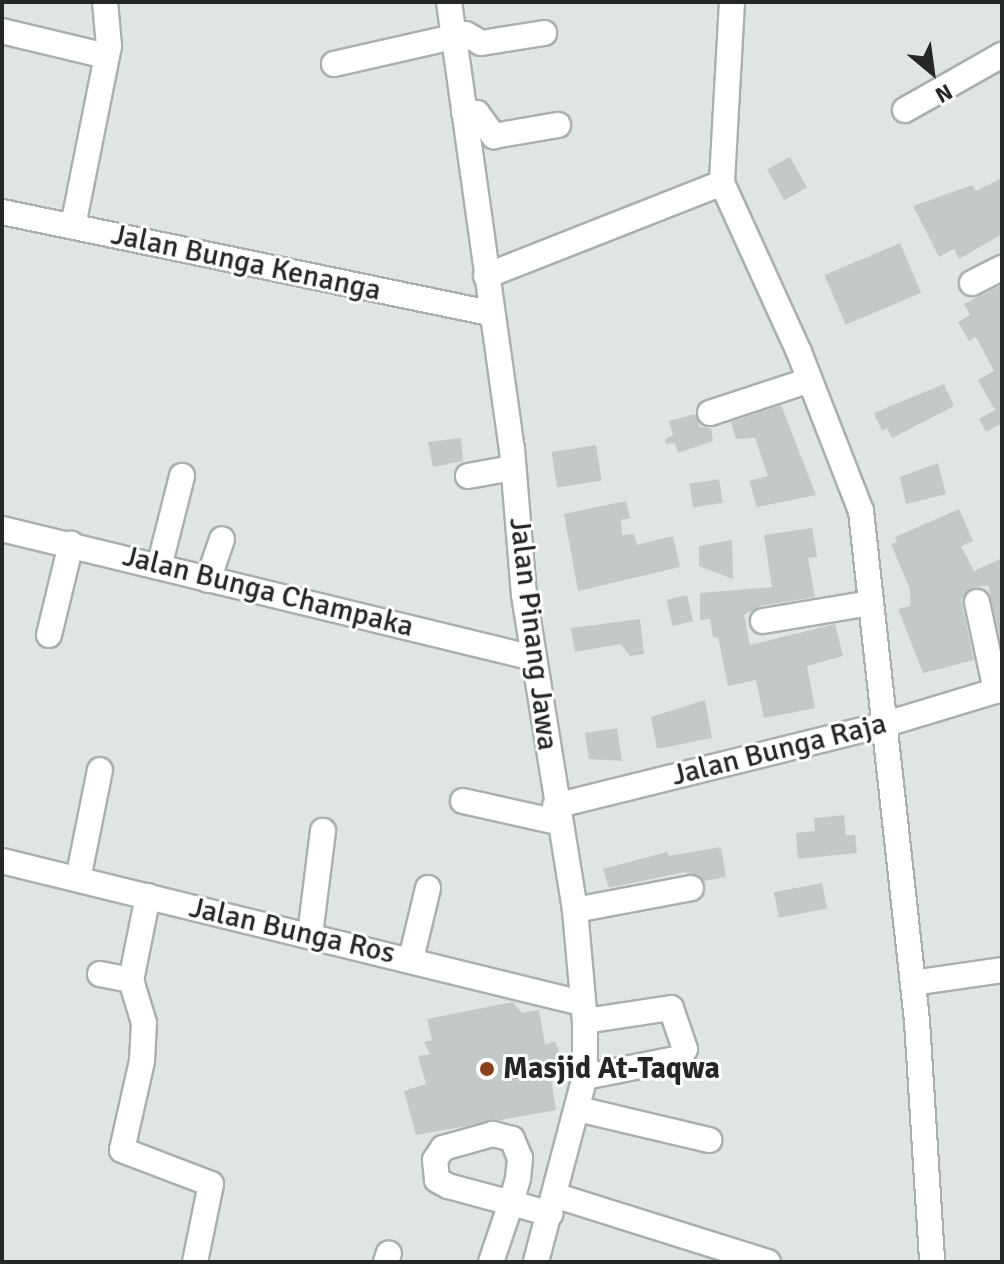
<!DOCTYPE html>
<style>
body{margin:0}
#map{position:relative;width:1004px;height:1264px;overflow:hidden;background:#dee5e3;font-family:Signika,sans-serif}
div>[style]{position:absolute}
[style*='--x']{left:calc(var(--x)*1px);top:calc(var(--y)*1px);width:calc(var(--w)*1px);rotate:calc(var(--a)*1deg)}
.building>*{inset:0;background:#c2c9c7;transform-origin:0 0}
.roads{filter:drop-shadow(2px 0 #a9b0ad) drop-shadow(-2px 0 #a9b0ad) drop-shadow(0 2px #a9b0ad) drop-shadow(0 -2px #a9b0ad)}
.minor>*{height:24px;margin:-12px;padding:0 12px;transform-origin:12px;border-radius:12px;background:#fff}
.dots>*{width:22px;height:22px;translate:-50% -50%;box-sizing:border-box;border:4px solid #fff;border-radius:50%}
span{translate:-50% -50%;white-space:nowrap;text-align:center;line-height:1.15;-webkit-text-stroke:6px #fff;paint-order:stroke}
.street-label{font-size:30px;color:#252726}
.poi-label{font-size:30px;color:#252726;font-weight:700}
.left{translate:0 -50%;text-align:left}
.frame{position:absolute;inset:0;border:4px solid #252726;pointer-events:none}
.north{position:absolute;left:892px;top:32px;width:80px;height:80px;-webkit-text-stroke:6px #fff;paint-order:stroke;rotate:151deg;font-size:22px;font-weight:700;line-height:32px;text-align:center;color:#252726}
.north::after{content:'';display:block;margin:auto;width:28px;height:36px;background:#252726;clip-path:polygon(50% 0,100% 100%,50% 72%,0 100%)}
</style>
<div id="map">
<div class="building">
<div style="left:790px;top:157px;width:35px;height:26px;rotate:61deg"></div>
<div style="clip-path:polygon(1002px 178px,1002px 234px,959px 259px,954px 249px,939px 257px,913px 206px,972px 185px,976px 191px)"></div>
<div style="left:900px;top:243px;width:54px;height:82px;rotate:67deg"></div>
<div style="clip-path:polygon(1002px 285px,1002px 423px,986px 432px,979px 419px,995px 410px,978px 380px,994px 371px,976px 337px,969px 341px,958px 322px,970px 315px,964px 304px)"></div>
<div style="clip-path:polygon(944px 384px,954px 406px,892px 438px,887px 428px,882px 431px,874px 413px)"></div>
<div style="clip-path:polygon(781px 405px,816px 495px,757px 507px,749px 481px,768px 476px,755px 438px,736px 439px,731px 422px)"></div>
<div style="clip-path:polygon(695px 414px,700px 427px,711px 428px,713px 441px,678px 453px,675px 443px,666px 444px,665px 439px,673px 436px,669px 421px)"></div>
<div style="clip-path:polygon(461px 438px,463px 461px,433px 467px,428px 442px)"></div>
<div style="left:596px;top:445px;width:36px;height:45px;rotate:81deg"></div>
<div style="clip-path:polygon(938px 463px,946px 494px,906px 504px,900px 477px)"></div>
<div style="left:719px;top:479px;width:24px;height:30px;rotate:81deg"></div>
<div style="clip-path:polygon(626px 501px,630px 518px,621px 520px,622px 535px,634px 534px,637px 545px,673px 536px,680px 567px,578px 591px,564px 514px)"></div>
<div style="clip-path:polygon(959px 509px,973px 541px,961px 546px,974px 571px,1002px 558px,1002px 647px,988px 585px,973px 588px,961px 599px,974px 660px,923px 673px,898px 609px,910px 606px,910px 589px,891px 544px,897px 542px,895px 537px)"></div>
<div style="clip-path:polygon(812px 528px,817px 557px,808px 558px,815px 597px,761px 606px,744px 615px,750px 645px,835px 624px,843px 656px,807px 666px,815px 708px,764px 718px,756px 680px,728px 686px,718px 637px,713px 638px,710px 619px,700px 620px,700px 593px,772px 587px,764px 535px)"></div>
<div style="clip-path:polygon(732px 540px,733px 579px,699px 566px,699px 546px)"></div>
<div style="left:687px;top:595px;width:27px;height:21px;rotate:77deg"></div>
<div style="clip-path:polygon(640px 619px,644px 654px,630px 656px,621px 644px,575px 652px,571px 628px)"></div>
<div style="clip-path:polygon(705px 700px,712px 738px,657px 749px,651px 717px)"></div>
<div style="clip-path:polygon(617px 728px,622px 761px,589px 759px,585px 733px)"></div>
<div style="clip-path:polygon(844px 815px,846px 835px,855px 835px,857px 853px,798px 859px,796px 833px,815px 831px,814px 818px)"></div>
<div style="clip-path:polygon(721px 847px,726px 877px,704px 881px,685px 872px,609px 888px,603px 869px,667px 852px,669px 856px)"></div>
<div style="left:822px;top:883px;width:26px;height:49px;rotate:79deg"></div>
<div style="clip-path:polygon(513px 1002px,522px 1013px,539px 1010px,545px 1045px,555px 1041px,563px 1063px,549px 1067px,556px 1110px,416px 1135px,404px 1091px,426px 1084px,418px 1056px,430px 1054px,424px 1042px,432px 1040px,427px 1019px)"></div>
</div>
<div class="roads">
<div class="minor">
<div style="--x:449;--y:2;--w:451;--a:82"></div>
<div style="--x:512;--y:449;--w:146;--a:85.3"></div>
<div style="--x:524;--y:595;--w:319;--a:80.8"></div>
<div style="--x:575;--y:910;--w:111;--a:84.9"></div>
<div style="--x:585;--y:1021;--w:55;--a:90"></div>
<div style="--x:585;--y:1076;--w:192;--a:104.8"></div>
<div style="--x:732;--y:2;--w:181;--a:93.2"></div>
<div style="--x:722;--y:183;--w:186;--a:65.5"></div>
<div style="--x:799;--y:352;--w:171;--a:68.7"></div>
<div style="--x:861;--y:511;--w:513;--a:83.73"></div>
<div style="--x:917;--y:1021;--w:241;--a:86.4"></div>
<div style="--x:2;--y:31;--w:107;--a:13.5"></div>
<div style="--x:334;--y:64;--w:135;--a:-12.8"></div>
<div style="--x:466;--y:34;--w:17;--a:31"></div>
<div style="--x:481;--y:43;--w:64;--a:-9"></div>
<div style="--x:905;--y:110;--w:112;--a:-29.6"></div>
<div style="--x:464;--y:112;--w:13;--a:4"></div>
<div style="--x:477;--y:113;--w:29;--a:54"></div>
<div style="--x:494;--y:136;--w:65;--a:-9.8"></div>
<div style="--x:2;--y:212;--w:499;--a:11.7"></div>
<div style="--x:73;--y:226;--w:184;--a:-78.7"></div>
<div style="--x:109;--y:46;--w:44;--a:-95.2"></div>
<div style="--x:486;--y:276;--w:254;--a:-21.5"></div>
<div style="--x:972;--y:283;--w:34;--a:-27"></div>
<div style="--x:710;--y:413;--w:105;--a:-18.3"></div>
<div style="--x:468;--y:476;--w:46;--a:-10.1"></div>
<div style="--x:2;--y:529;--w:546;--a:13.65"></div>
<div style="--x:159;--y:567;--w:94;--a:-75.8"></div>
<div style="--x:208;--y:580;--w:43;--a:-71.1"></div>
<div style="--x:977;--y:602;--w:91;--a:77.9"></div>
<div style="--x:763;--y:621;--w:109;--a:-9.5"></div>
<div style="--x:49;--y:635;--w:94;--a:-76.4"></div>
<div style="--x:463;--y:801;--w:96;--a:12.6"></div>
<div style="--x:555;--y:806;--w:341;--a:-13.9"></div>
<div style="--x:886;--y:724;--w:121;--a:-16.8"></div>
<div style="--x:2;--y:861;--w:596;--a:13.78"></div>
<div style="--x:78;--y:879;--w:111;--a:-78.6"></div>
<div style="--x:148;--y:896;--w:86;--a:101.4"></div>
<div style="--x:131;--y:980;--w:45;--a:73.2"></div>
<div style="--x:144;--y:1023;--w:38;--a:93"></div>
<div style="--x:142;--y:1061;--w:91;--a:102.7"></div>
<div style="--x:122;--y:1150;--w:95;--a:20.9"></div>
<div style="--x:211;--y:1184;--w:80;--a:101.6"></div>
<div style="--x:575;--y:910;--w:118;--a:-10.7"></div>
<div style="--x:310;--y:935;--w:105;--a:-82.9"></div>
<div style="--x:411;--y:959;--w:73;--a:-76.5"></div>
<div style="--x:100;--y:974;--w:32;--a:11"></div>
<div style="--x:913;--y:983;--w:90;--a:-8.3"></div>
<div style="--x:585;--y:1077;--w:97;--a:-11.3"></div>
<div style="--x:680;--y:1058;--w:10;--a:-61"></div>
<div style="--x:685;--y:1049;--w:43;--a:-108.9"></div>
<div style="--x:671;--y:1008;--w:87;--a:171.4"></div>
<div style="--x:578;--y:1109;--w:135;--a:13.3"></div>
<div style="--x:557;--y:1196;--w:221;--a:17.4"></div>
<div style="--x:386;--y:1262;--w:9;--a:-72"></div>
<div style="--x:491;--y:1262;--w:62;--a:-71.3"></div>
<div style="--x:511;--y:1203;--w:26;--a:-74"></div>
<div style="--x:518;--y:1178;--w:20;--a:-84"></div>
<div style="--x:520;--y:1158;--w:21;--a:-113"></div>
<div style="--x:512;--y:1139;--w:20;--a:-165"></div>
<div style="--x:493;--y:1134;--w:52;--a:164.4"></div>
<div style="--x:443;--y:1148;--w:14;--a:124"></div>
<div style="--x:435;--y:1160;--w:20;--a:84"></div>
<div style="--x:437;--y:1180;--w:13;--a:29"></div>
<div style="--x:448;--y:1186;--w:65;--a:15.1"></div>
<div style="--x:511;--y:1203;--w:41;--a:15.4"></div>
</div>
</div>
<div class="dots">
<div style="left:487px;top:1069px;background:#88421c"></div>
</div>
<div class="street-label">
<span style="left:246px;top:263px;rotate:12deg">Jalan Bunga Kenanga</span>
<span style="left:268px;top:592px;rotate:14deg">Jalan Bunga Champaka</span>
<span style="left:533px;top:634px;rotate:83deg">Jalan Pinang Jawa</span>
<span style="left:779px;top:750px;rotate:-14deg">Jalan Bunga Raja</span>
<span style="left:292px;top:931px;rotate:13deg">Jalan Bunga Ros</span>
</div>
<div class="poi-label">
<span class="left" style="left:503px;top:1069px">Masjid At-Taqwa</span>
</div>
<div class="frame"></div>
<div class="north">N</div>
</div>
